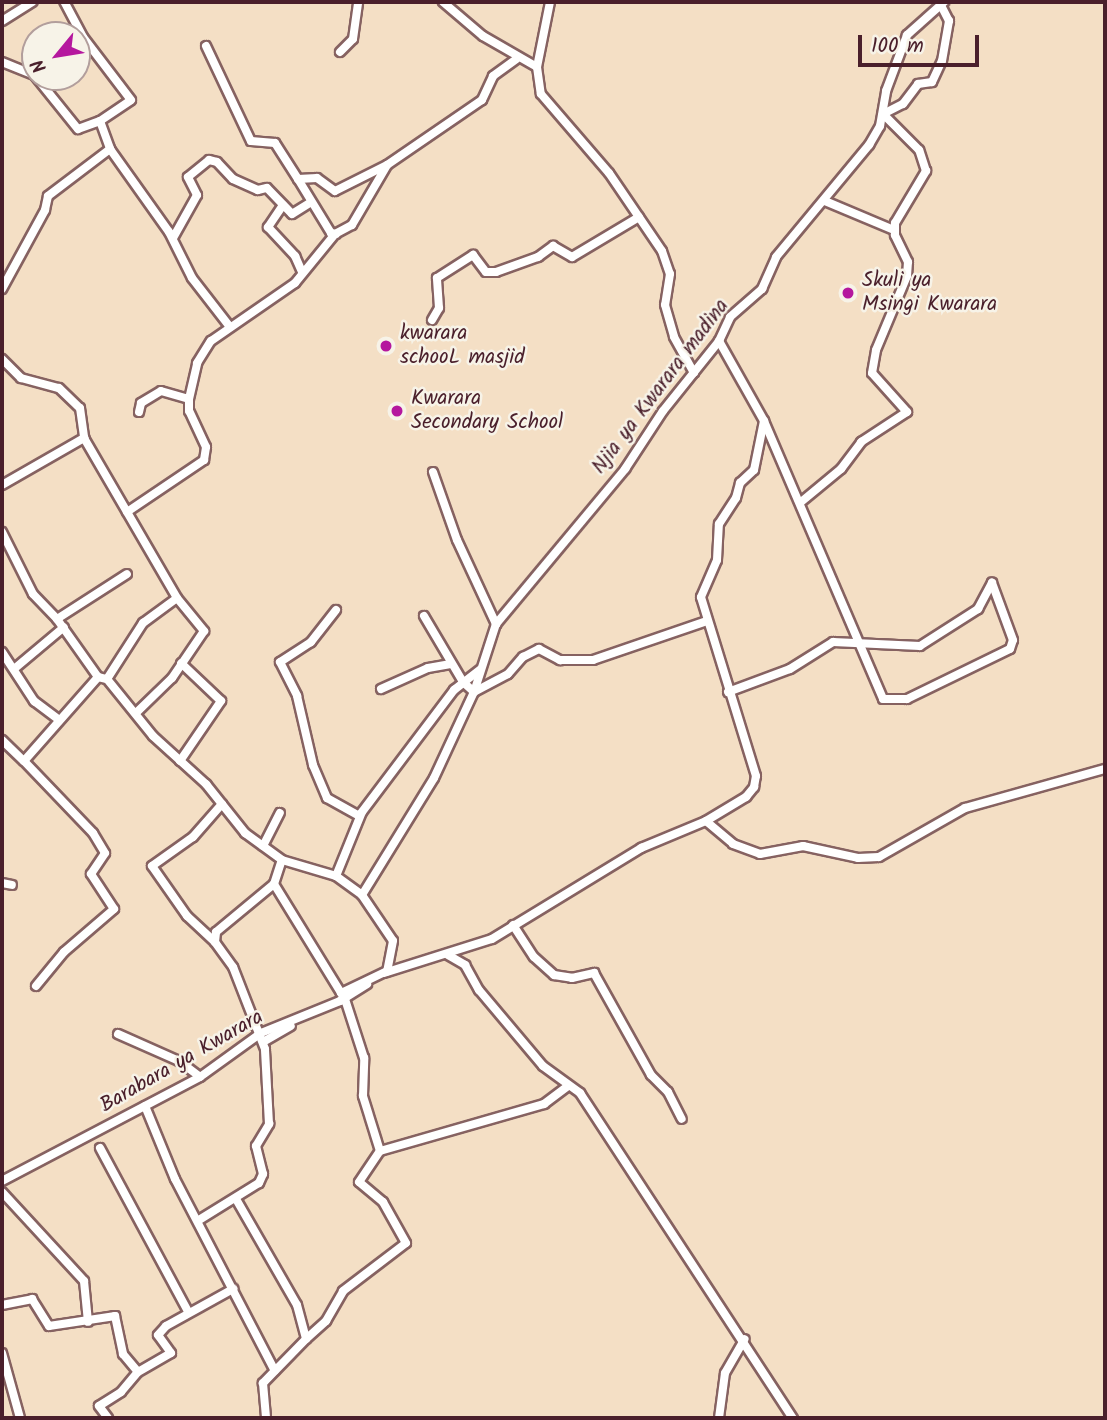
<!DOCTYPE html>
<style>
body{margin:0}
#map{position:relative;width:1107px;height:1420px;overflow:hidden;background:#f4dfc5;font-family:Kalam,sans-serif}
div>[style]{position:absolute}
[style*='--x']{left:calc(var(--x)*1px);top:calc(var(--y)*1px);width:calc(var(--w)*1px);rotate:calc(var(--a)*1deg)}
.roads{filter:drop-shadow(2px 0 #866261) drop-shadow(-2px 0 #866261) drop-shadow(0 2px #866261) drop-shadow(0 -2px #866261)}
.minor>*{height:8px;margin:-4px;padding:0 4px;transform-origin:4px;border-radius:4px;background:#fff}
.dots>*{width:19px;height:19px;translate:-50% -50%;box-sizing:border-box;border:4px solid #f7f3e8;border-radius:50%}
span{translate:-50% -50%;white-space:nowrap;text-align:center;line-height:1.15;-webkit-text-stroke:5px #f7f3e8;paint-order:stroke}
.poi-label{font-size:21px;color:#4a1f2b}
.left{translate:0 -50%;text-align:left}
.street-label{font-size:21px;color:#4a1f2b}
.frame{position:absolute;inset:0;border:4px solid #4a1f2b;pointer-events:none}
.north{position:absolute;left:21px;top:21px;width:70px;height:70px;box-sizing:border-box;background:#f7f3e8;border:2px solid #b29e9c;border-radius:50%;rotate:240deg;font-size:19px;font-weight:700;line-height:28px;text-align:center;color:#4a1f2b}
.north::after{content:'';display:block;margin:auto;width:24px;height:32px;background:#b5179e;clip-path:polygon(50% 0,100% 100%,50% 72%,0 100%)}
.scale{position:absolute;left:858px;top:35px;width:121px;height:32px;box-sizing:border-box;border:4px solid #4a1f2b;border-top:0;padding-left:9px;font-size:21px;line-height:24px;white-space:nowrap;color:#4a1f2b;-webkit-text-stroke:5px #f7f3e8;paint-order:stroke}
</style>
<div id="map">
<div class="roads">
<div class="minor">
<div style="--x:443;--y:2;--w:52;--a:40.4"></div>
<div style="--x:483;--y:36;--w:62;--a:29.9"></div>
<div style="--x:550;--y:2;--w:66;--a:101.3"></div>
<div style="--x:537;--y:67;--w:27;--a:82"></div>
<div style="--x:541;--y:94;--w:104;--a:49.3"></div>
<div style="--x:609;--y:173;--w:94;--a:55.8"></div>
<div style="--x:662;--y:251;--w:24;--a:71"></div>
<div style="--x:670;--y:274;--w:31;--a:99"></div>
<div style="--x:665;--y:305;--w:33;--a:74"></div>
<div style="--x:674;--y:337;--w:41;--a:60.9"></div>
<div style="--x:2;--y:21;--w:36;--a:-32"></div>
<div style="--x:206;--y:46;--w:105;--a:64.7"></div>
<div style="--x:251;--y:141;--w:24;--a:5"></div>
<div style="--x:275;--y:143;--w:43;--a:57.4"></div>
<div style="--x:298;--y:179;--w:19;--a:-3"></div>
<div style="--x:317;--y:178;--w:22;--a:36"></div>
<div style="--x:335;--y:191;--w:58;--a:-26.6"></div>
<div style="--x:340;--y:52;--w:18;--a:-45"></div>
<div style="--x:353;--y:39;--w:37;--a:-82"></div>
<div style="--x:2;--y:62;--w:35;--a:22"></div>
<div style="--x:36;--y:77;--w:67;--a:51.1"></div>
<div style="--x:78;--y:129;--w:23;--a:-20"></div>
<div style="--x:100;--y:121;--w:37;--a:-34"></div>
<div style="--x:131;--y:100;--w:79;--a:-127.3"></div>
<div style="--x:83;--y:37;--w:40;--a:-118"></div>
<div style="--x:100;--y:121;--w:30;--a:70"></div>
<div style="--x:110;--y:149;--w:102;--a:54.6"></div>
<div style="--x:169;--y:232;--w:51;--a:63.4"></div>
<div style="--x:192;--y:278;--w:62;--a:52.2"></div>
<div style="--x:298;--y:179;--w:63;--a:58.6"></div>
<div style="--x:331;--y:233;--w:5;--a:11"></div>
<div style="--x:825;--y:201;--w:75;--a:22.8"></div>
<div style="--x:283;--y:205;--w:27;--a:124"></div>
<div style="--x:268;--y:227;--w:40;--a:47"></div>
<div style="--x:295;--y:256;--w:17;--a:66"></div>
<div style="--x:173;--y:238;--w:49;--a:-60.8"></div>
<div style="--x:197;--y:195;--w:20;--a:-117"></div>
<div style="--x:188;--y:177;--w:27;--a:-39"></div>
<div style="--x:209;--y:160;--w:8;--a:14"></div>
<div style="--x:217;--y:162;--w:23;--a:47"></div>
<div style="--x:233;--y:179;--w:27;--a:24"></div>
<div style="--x:258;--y:190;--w:9;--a:-13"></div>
<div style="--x:267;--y:188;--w:36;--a:46"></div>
<div style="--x:292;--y:214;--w:22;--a:-32"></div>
<div style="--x:2;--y:289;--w:90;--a:-61.4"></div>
<div style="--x:45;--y:210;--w:14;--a:-78"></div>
<div style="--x:48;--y:196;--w:78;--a:-37.2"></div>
<div style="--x:432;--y:320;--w:14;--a:-60"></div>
<div style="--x:439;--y:308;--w:30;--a:-94"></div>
<div style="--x:437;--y:278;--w:43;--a:-32.6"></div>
<div style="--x:473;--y:255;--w:21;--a:53"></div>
<div style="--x:486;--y:272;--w:10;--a:0"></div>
<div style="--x:496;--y:272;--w:45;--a:-19.7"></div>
<div style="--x:538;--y:257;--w:19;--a:-36"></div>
<div style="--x:553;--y:246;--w:22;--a:30"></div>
<div style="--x:572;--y:257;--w:78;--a:-30.8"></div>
<div style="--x:719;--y:341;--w:92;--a:60.6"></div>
<div style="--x:764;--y:421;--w:302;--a:66.8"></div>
<div style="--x:883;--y:699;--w:24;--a:0"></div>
<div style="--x:907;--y:699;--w:114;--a:-25.9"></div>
<div style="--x:1010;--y:649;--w:9;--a:-72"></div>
<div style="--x:1013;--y:640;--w:61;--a:-110.2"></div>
<div style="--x:2;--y:359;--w:27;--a:45"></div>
<div style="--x:21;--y:378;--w:39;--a:15"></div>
<div style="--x:59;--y:388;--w:29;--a:44"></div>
<div style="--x:80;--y:408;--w:30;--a:82"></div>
<div style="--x:84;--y:438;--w:185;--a:59.8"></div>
<div style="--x:177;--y:598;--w:43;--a:50.7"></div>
<div style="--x:204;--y:631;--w:57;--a:124.2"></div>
<div style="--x:172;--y:678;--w:49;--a:135.8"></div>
<div style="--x:139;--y:412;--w:9;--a:-77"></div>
<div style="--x:141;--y:403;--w:23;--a:-31"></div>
<div style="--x:161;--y:391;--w:29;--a:16"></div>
<div style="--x:433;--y:472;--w:72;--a:70.6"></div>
<div style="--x:457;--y:540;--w:93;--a:65.1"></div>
<div style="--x:2;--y:485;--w:95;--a:-29.8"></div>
<div style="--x:801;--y:502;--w:52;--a:-39.5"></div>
<div style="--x:841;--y:469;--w:34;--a:-53"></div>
<div style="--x:861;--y:442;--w:55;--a:-33.1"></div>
<div style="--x:907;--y:412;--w:52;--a:-131.9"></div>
<div style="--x:872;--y:373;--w:23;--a:-80"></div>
<div style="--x:876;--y:350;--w:80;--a:-67.3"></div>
<div style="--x:907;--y:276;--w:14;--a:-86"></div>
<div style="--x:908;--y:262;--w:30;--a:-116"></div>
<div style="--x:895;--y:235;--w:12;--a:-90"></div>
<div style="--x:895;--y:223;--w:61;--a:-59.2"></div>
<div style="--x:926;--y:171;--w:22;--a:-108"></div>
<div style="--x:919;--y:150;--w:51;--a:-135"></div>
<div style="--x:883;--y:114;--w:22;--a:-27"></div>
<div style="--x:903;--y:104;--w:25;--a:-53"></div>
<div style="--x:918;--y:84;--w:14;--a:-8"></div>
<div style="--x:932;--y:82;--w:23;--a:-65"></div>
<div style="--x:942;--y:61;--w:41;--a:-80.1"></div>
<div style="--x:949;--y:21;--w:18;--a:-117"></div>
<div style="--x:127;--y:512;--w:93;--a:-34"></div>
<div style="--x:204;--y:460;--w:13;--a:-81"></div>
<div style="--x:206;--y:447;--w:40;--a:-115"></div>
<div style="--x:189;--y:411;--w:12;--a:-90"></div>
<div style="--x:189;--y:399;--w:37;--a:-77"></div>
<div style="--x:197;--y:363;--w:26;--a:-58"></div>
<div style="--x:211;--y:341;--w:102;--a:-34.6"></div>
<div style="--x:295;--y:283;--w:63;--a:-50.8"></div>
<div style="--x:335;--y:234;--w:19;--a:-28"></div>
<div style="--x:352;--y:225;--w:69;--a:-59.7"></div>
<div style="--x:387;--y:165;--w:115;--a:-34.4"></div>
<div style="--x:482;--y:100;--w:26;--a:-65"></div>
<div style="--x:493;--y:76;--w:29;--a:-36"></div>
<div style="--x:2;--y:532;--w:69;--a:63.4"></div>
<div style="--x:33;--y:594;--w:35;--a:46"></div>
<div style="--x:57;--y:619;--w:71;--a:54.7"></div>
<div style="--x:98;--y:677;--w:9;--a:13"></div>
<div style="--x:107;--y:679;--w:73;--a:51.1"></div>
<div style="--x:153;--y:736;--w:72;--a:42.2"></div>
<div style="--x:206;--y:784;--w:63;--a:51.5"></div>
<div style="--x:245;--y:833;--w:46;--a:36.1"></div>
<div style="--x:282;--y:860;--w:56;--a:16.5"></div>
<div style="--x:336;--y:876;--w:32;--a:36"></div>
<div style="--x:362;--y:895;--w:55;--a:56"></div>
<div style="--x:393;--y:941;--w:31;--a:101"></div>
<div style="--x:387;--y:971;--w:51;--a:154.4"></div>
<div style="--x:341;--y:993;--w:7;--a:56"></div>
<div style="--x:345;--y:999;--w:91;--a:158"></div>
<div style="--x:261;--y:1033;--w:75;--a:144.2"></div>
<div style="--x:200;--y:1077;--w:224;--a:152.3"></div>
<div style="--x:336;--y:610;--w:41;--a:128"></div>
<div style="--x:311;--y:642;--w:37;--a:147"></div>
<div style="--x:280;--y:662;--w:38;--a:63"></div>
<div style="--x:297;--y:696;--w:71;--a:76.9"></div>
<div style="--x:313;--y:765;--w:36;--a:67"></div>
<div style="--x:327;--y:798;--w:37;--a:29"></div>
<div style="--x:424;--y:616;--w:77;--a:59.4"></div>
<div style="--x:463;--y:682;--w:15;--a:42"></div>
<div style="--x:474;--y:692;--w:38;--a:-28"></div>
<div style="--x:508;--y:674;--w:23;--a:-49"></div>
<div style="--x:523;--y:657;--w:18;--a:-27"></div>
<div style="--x:539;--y:649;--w:24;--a:28"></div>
<div style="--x:560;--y:660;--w:33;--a:0"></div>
<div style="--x:593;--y:660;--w:120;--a:-18.9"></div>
<div style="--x:57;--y:619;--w:83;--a:-32.7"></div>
<div style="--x:2;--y:652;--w:59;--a:56.9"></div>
<div style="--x:34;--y:701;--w:30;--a:37"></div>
<div style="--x:14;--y:669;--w:65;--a:-40"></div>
<div style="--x:107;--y:679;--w:67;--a:-57.3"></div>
<div style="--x:143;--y:623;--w:42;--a:-36.3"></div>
<div style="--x:381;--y:689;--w:51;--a:-24.1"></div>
<div style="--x:428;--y:668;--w:23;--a:-10"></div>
<div style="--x:728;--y:692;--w:66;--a:-20.4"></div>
<div style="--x:790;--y:669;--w:51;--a:-32.1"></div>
<div style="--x:833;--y:642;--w:87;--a:2.6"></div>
<div style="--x:920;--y:646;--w:69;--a:-32.5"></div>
<div style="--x:978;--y:609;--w:30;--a:-62"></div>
<div style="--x:2;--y:740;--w:30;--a:44"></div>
<div style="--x:180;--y:761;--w:73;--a:-55.7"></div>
<div style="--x:221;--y:701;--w:55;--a:-136.5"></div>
<div style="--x:706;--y:821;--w:35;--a:40"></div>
<div style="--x:733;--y:844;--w:29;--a:20"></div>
<div style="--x:760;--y:854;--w:44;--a:-10.5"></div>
<div style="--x:803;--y:846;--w:56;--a:12.3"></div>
<div style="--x:858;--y:858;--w:21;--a:-3"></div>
<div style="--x:879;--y:857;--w:99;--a:-29.7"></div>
<div style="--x:965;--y:808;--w:145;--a:-15.6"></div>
<div style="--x:263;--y:846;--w:37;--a:-63"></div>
<div style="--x:336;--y:876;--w:69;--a:-67.9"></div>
<div style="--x:362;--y:812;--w:153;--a:-53"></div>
<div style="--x:454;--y:690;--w:33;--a:-38"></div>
<div style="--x:2;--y:883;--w:10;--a:11"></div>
<div style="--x:274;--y:884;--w:128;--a:58.4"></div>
<div style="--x:362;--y:895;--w:137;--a:-58.4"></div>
<div style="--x:434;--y:778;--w:95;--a:-65.1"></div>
<div style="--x:474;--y:692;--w:71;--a:-72.1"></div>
<div style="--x:496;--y:624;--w:202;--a:-50.2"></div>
<div style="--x:625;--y:469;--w:69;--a:-56.8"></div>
<div style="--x:663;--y:411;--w:90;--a:-51.3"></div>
<div style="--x:719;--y:341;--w:26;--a:-65"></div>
<div style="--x:730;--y:317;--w:43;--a:-41.2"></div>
<div style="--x:762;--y:289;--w:35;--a:-66"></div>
<div style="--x:776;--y:257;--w:146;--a:-50.3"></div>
<div style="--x:869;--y:145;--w:22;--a:-60"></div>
<div style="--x:880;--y:126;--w:36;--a:-80"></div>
<div style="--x:886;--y:91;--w:60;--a:-69.4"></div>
<div style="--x:907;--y:35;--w:50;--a:-41.7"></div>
<div style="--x:513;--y:925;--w:38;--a:57"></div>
<div style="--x:534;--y:957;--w:27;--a:42"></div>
<div style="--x:554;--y:975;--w:18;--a:9"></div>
<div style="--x:572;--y:978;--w:23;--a:-13"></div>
<div style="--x:594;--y:973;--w:117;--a:60.8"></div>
<div style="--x:651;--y:1075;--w:24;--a:45"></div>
<div style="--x:668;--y:1092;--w:30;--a:63"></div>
<div style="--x:215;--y:942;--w:38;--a:-137"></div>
<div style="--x:187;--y:916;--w:61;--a:-125"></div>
<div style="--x:152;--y:866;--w:50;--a:-35.3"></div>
<div style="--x:193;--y:837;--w:44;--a:-48.7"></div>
<div style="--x:448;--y:955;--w:20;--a:30"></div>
<div style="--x:465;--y:965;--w:29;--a:61"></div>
<div style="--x:479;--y:990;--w:99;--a:49.9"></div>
<div style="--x:543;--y:1066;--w:46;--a:36.1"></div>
<div style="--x:580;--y:1093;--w:389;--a:56.8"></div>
<div style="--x:384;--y:973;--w:113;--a:-17.5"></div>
<div style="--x:492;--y:939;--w:175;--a:-31.4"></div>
<div style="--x:641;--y:848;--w:70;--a:-22.6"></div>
<div style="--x:706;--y:821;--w:47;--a:-31"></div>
<div style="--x:746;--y:797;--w:13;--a:-51"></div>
<div style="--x:754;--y:787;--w:11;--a:-80"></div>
<div style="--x:756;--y:776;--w:187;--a:-107.1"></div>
<div style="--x:701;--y:597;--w:40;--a:-66.6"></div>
<div style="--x:717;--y:560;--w:36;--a:-87"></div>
<div style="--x:719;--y:524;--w:31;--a:-57"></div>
<div style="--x:736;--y:498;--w:16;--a:-75"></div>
<div style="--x:740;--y:483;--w:19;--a:-43"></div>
<div style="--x:754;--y:470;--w:50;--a:-78.5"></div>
<div style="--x:36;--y:986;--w:44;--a:-50.5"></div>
<div style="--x:64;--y:952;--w:66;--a:-40.7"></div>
<div style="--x:114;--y:909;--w:42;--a:-123.3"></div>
<div style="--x:91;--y:874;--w:25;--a:-56"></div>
<div style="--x:105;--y:853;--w:23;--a:-121"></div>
<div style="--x:93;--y:833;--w:100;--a:-133.8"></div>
<div style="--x:24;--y:761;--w:112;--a:-48.6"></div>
<div style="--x:340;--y:1001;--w:32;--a:-32"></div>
<div style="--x:118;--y:1034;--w:67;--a:23.9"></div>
<div style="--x:179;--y:1061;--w:26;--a:37"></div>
<div style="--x:263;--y:1042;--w:32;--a:-30"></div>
<div style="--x:145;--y:1106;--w:79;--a:67.7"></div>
<div style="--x:175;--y:1179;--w:216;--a:62.5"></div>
<div style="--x:100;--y:1148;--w:187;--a:61.7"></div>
<div style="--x:380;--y:1151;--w:171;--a:-16"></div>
<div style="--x:544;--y:1104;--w:30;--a:-37"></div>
<div style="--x:2;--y:1192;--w:121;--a:47.3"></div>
<div style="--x:84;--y:1281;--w:41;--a:84.4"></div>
<div style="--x:236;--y:1199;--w:122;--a:60.1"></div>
<div style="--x:297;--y:1305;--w:35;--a:75"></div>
<div style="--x:306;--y:1339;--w:62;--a:134.3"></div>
<div style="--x:263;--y:1383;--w:35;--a:85"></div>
<div style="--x:199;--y:1220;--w:70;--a:-31.7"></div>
<div style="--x:259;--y:1183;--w:10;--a:-66"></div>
<div style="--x:263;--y:1174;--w:29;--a:-104"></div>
<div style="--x:256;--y:1146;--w:26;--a:-59"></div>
<div style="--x:269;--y:1124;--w:75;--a:-93.1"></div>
<div style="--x:265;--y:1049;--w:88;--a:-111.3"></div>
<div style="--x:233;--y:967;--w:31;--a:-126"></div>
<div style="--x:215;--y:942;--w:10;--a:-84"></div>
<div style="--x:216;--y:932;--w:75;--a:-39.6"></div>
<div style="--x:274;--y:884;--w:25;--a:-72"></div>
<div style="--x:2;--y:1305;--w:31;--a:-11"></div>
<div style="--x:32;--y:1299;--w:32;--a:58"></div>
<div style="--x:49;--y:1326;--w:67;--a:-8.6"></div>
<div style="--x:115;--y:1316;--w:39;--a:78"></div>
<div style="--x:123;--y:1354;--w:23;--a:50"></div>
<div style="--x:306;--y:1339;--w:27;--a:-42"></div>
<div style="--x:326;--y:1321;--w:34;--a:-60"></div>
<div style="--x:343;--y:1291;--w:79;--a:-37.3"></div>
<div style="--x:406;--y:1243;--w:47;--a:-119.3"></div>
<div style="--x:383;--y:1202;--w:31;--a:-140"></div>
<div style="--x:359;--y:1182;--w:37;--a:-56"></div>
<div style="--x:380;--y:1151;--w:58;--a:-107.2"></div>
<div style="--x:363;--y:1096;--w:38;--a:-88"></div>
<div style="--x:364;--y:1058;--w:62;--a:-107.9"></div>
<div style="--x:2;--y:1353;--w:67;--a:74.5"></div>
<div style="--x:108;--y:1418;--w:15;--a:-127"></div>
<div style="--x:99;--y:1406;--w:26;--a:-32"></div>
<div style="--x:121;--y:1392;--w:26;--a:-50"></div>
<div style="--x:138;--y:1372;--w:38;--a:-30"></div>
<div style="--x:171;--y:1353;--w:22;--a:-126"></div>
<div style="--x:158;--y:1335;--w:12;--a:-48"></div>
<div style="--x:166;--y:1326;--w:77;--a:-28.9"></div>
<div style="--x:719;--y:1418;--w:45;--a:-82.4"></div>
<div style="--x:725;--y:1373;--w:39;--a:-60"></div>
</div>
</div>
<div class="dots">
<div style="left:848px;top:293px;background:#b5179e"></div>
<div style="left:386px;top:346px;background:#b5179e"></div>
<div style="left:397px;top:411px;background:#b5179e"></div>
</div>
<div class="poi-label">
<span class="left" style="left:862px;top:293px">Skuli ya<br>Msingi Kwarara</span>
<span class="left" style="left:400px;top:346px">kwarara<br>schooL masjid</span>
<span class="left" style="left:411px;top:411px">Kwarara<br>Secondary School</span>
</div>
<div class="street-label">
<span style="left:661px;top:387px;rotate:-53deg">Njia ya Kwarara madina</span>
<span style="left:182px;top:1062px;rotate:-30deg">Barabara ya Kwarara</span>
</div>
<div class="frame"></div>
<div class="north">N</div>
<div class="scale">100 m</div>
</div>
